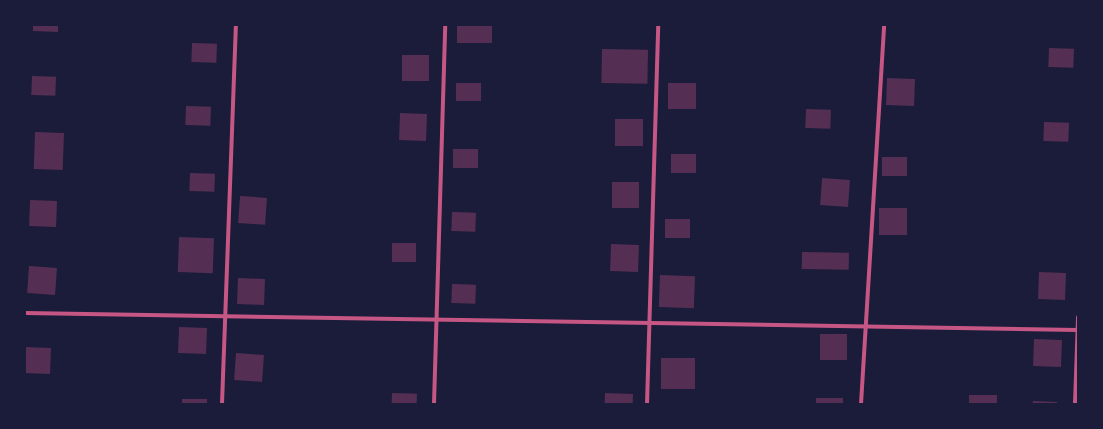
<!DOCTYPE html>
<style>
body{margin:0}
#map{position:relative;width:1103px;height:429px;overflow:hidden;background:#1b1b3a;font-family:"Open Sans",sans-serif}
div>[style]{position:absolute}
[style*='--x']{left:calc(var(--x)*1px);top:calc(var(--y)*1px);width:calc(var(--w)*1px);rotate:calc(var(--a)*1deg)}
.building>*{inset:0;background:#542f53;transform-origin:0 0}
.service>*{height:4px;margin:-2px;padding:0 2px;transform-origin:2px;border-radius:2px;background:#c65784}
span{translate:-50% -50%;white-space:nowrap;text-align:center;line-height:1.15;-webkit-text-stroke:4px #1b1b3a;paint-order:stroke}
.frame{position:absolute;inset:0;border:26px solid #1b1b3a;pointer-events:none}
</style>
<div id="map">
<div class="building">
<div style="clip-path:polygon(33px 25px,58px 25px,58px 32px,33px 31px)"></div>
<div style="left:457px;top:25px;width:35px;height:18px"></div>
<div style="left:192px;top:43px;width:25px;height:19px;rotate:2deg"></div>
<div style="left:1049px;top:48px;width:25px;height:19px;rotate:2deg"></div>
<div style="left:602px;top:49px;width:46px;height:34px;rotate:1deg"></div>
<div style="left:402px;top:55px;width:27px;height:26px"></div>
<div style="left:32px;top:76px;width:24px;height:19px;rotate:2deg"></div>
<div style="left:887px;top:78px;width:28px;height:27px;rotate:2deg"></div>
<div style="left:456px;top:83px;width:25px;height:18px"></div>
<div style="left:668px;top:83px;width:28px;height:26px"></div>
<div style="left:186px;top:106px;width:25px;height:19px;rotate:2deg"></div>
<div style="left:806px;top:109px;width:25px;height:19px;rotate:2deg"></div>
<div style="left:400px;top:113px;width:27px;height:27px;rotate:2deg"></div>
<div style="left:615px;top:119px;width:28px;height:27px"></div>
<div style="left:1044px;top:122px;width:25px;height:19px;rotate:2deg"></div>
<div style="left:35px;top:132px;width:29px;height:37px;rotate:2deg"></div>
<div style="left:453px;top:149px;width:25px;height:19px"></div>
<div style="left:671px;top:154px;width:25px;height:19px"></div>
<div style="left:882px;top:157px;width:25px;height:19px"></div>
<div style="left:190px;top:173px;width:25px;height:18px;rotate:2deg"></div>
<div style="left:822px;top:178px;width:28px;height:27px;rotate:4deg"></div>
<div style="left:612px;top:182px;width:27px;height:26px"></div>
<div style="left:240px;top:196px;width:27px;height:27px;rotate:4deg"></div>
<div style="left:30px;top:200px;width:27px;height:26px;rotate:2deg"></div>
<div style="left:879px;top:208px;width:28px;height:27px"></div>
<div style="left:452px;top:212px;width:24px;height:19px;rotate:2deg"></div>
<div style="left:665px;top:219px;width:25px;height:19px"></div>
<div style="left:179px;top:237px;width:35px;height:35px;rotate:2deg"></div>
<div style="left:392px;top:243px;width:24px;height:19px"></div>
<div style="left:611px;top:244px;width:28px;height:27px;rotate:2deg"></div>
<div style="left:802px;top:252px;width:47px;height:17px;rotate:1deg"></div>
<div style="left:29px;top:266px;width:28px;height:27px;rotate:4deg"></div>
<div style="left:1039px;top:272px;width:27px;height:27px;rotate:2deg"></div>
<div style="left:660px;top:275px;width:35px;height:32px;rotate:2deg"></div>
<div style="left:238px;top:278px;width:27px;height:26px;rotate:2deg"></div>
<div style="left:452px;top:284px;width:24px;height:19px;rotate:2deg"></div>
<div style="left:179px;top:327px;width:28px;height:26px;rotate:2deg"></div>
<div style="left:820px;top:334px;width:27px;height:26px"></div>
<div style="left:1034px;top:339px;width:28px;height:27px;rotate:2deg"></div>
<div style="left:25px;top:347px;width:26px;height:26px;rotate:2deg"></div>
<div style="left:236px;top:353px;width:28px;height:27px;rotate:4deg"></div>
<div style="left:661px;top:358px;width:34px;height:31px"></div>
<div style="left:392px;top:393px;width:25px;height:11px;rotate:2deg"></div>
<div style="left:605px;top:393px;width:28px;height:11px;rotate:2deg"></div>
<div style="left:969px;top:395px;width:28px;height:9px"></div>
<div style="left:816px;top:398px;width:27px;height:6px"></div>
<div style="left:182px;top:399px;width:25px;height:5px"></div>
<div style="clip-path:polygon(1033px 401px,1057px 402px,1057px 404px,1032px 404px)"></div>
</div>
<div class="service">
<div style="--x:25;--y:313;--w:1053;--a:0.92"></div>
<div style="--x:222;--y:404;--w:379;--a:-87.9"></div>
<div style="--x:434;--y:404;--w:379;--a:-88.3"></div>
<div style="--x:647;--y:404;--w:379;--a:-88.3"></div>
<div style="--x:861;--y:404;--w:380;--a:-86.5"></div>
<div style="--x:1075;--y:404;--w:87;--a:-88"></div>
</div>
<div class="frame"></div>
</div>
